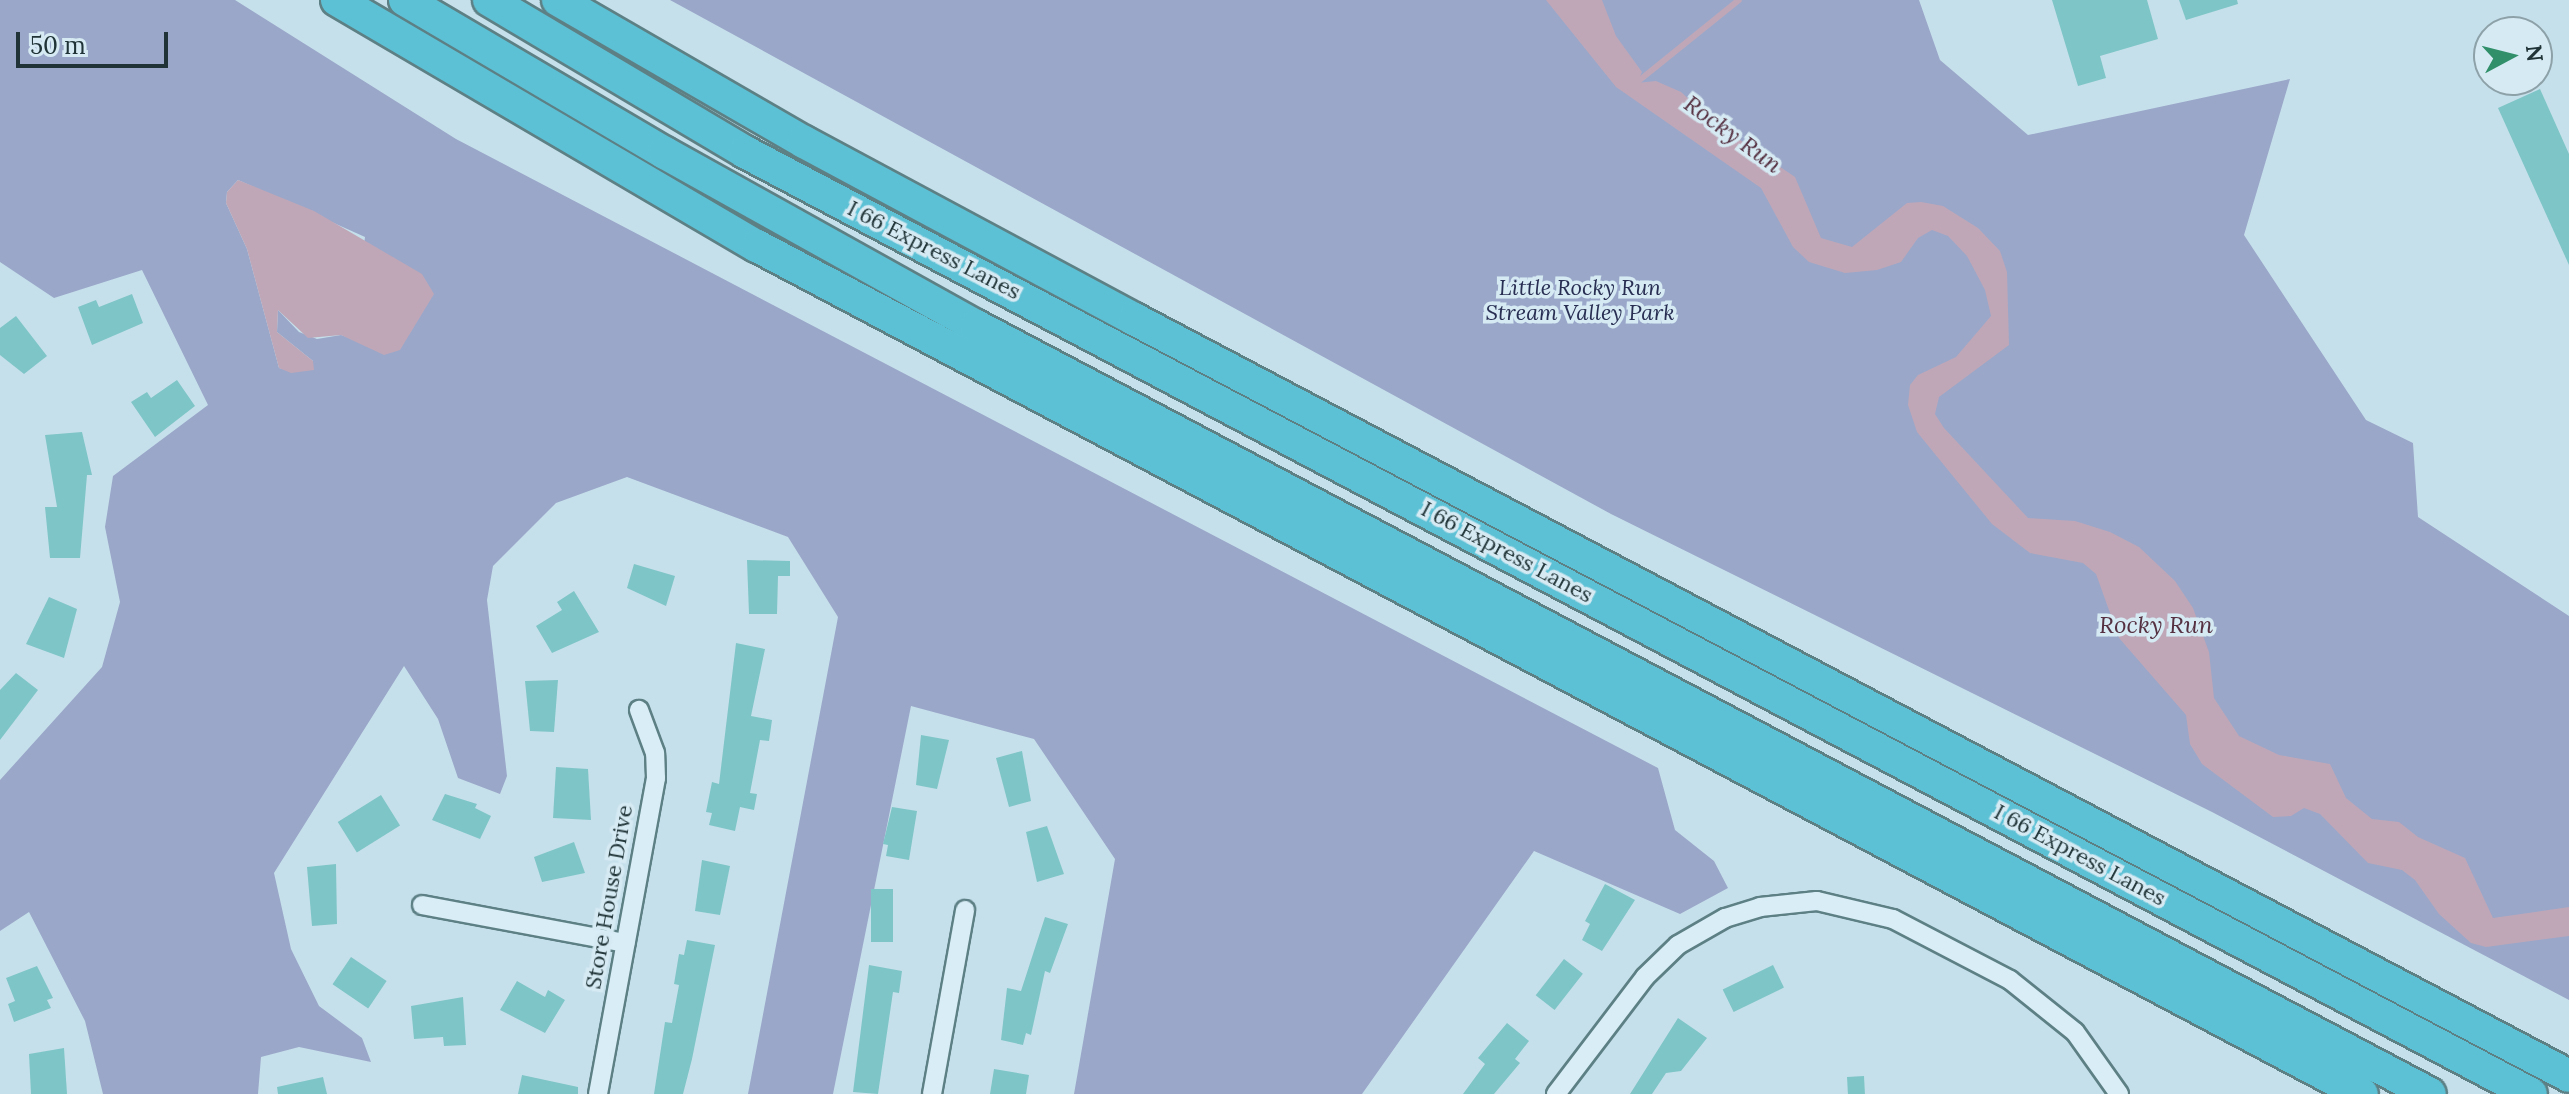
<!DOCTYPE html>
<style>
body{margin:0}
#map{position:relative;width:2569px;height:1094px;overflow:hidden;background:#c6e0eb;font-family:Lora,serif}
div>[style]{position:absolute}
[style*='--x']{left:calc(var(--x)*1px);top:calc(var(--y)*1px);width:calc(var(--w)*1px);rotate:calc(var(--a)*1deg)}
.green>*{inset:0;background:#9aa7c9}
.water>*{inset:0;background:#bfa7b8}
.stream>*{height:6px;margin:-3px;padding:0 3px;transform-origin:3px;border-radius:3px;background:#bfa7b8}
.building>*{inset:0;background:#7ec5c7;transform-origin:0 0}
.roads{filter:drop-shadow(2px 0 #5d8085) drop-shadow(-2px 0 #5d8085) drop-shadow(0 2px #5d8085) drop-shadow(0 -2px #5d8085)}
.minor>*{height:18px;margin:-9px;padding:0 9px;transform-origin:9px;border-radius:9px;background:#d9edf7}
.motorway>*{height:32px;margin:-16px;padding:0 16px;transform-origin:16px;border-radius:16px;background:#5dc1d5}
span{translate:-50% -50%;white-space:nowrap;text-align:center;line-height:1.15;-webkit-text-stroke:7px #d5eaf3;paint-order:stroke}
.street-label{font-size:22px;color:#203437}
.park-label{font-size:22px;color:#282e52;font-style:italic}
.water-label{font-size:24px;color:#553041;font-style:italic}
.north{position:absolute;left:2473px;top:16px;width:80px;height:80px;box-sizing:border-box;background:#d5eaf3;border:2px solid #8da1a8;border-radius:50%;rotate:83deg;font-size:22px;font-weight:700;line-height:32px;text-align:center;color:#203437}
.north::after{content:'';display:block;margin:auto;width:28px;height:36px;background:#31906a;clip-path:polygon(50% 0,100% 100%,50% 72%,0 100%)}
.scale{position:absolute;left:16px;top:32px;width:152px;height:36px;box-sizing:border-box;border:4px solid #203437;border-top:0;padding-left:10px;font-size:24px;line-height:28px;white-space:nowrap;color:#203437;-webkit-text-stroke:6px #d5eaf3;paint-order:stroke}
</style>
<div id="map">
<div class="green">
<div style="clip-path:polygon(evenodd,0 0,235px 0,456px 139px,1658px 768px,1675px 830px,1714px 861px,1728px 888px,1680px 914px,1534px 851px,1362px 1094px,1074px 1094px,1115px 859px,1034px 739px,911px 706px,833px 1094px,748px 1094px,838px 617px,788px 537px,627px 477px,556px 503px,493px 566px,487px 600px,507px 776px,500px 794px,458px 778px,438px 719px,404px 666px,274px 873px,291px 949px,319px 1006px,362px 1038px,371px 1062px,299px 1047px,261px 1057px,258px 1094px,103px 1094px,85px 1021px,29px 912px,0 931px,0 780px,102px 667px,120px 602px,105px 527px,113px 476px,208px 405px,142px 270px,54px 298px,0 262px,0 0,238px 180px,365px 237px,353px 339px,341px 335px,317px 339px,299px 332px,278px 310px,277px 332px,313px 361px,298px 372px,279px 368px,247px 249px,226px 203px,227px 192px,238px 180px)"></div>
<div style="clip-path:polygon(670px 0,1919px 0,1940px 60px,2028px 135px,2290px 79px,2244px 235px,2366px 420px,2413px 443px,2418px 517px,2569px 616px,2569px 1000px,2212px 812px,1611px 514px)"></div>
</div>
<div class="water">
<div style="clip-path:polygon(1546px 0,1602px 0,1616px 36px,1642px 72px,1637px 83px,1656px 81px,1681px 92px,1715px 123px,1795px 177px,1821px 238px,1852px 247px,1907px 203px,1921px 202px,1943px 206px,1978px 228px,2000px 251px,2007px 272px,2009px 345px,1939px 397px,1935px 414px,1944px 428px,2028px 518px,2075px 521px,2110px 532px,2139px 547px,2175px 581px,2193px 608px,2209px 652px,2214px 698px,2239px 736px,2279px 755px,2330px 764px,2346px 798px,2372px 819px,2399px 822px,2418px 837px,2465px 858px,2493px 918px,2569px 907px,2569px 936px,2486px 947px,2471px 943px,2439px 914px,2415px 880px,2402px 870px,2368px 863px,2320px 814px,2304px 808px,2291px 816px,2273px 817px,2202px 764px,2190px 744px,2186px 715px,2119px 638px,2096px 574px,2083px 563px,2030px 553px,1992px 524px,1917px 432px,1908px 405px,1910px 385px,1918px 375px,1956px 357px,1991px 316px,1985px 290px,1967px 256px,1948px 236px,1932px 230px,1918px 238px,1901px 262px,1877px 270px,1845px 273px,1809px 262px,1793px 247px,1761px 188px,1616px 87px)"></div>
<div style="clip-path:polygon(238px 180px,314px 211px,422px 274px,434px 294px,400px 350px,384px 355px,341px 335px,308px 338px,278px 310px,277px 332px,313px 361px,314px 370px,291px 373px,279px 368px,247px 249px,226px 203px,227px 192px)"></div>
</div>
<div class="stream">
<div style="--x:1636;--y:83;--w:132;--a:-38.9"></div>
</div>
<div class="building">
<div style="clip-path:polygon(2052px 0,2147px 0,2158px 39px,2100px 56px,2106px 78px,2078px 86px)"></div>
<div style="clip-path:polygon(2179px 0,2237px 0,2238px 4px,2186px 20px)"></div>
<div style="clip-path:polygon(2540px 89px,2569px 154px,2569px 265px,2498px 108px)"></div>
<div style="clip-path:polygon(132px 294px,143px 323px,92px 345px,78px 307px,96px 300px,99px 307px)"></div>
<div style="clip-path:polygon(16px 316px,47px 356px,24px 374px,0 355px,0 328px)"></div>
<div style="clip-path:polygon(177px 380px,195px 406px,155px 437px,131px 402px,147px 392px,151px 398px)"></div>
<div style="clip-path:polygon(82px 432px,92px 475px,87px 475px,80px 558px,50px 558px,45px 507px,57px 507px,45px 435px)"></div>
<div style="clip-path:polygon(747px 560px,790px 561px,790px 576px,778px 576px,777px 614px,749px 614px)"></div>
<div style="clip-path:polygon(634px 564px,675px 576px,666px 606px,627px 588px)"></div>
<div style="clip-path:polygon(574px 591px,599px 632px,552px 653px,536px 626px,562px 610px,557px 602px)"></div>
<div style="clip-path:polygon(49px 597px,77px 609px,64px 658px,26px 644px)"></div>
<div style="clip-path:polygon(736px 643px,765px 649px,751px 716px,772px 720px,769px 741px,760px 740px,750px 793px,757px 794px,754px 810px,740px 807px,735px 831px,709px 825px,712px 813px,706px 812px,712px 782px,719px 784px)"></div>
<div style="clip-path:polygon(16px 673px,38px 690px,0 740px,0 690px)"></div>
<div style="clip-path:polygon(558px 680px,554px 732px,530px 731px,525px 681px)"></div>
<div style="clip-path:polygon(921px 735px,949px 740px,937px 789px,916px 785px)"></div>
<div style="clip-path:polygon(1022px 751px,1031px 801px,1009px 807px,996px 758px)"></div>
<div style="clip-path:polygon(556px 767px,588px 769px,591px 820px,553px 818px)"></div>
<div style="clip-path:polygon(445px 794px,477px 804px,475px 808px,491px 816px,480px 839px,432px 820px)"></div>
<div style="left:381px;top:795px;width:36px;height:51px;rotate:58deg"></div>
<div style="clip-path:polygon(892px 807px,917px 811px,909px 860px,886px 856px,888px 845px,883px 844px)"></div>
<div style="clip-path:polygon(1047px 826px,1064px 874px,1037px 882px,1026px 832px)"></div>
<div style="clip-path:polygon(574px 842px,585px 873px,542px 882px,534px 857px)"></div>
<div style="clip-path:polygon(702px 860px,730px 866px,720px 915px,695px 911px)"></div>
<div style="clip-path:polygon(336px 864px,337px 924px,312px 926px,307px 867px)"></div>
<div style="clip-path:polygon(1605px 884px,1635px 900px,1602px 951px,1582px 940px,1590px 924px,1585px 921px)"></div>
<div style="left:871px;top:889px;width:22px;height:53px"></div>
<div style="clip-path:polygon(1045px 917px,1068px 924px,1050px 973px,1045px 971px,1031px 1035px,1026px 1033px,1023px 1045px,1001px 1040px,1007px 988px,1021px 991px)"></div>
<div style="clip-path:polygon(687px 940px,715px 945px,692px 1059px,683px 1094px,654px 1094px,665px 1022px,672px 1023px,679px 985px,674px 984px,679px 954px,684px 955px)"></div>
<div style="left:351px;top:957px;width:43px;height:33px;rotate:34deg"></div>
<div style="left:1564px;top:959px;width:24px;height:46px;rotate:38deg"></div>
<div style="clip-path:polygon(869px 965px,902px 971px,899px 993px,893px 992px,878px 1094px,853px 1092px)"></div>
<div style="left:1773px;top:965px;width:25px;height:56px;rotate:64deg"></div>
<div style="clip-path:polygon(37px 966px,53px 998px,47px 1000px,51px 1008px,14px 1022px,8px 1004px,15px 1001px,6px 978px)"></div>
<div style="clip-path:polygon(517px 981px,545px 997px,548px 990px,565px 1000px,545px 1033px,500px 1010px)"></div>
<div style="clip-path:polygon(463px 997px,466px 1045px,444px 1046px,443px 1037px,414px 1039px,411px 1006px)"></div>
<div style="clip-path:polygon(1678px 1018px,1707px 1038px,1681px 1071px,1666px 1073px,1652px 1094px,1630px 1094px)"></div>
<div style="clip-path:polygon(1507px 1023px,1529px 1041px,1515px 1059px,1520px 1063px,1494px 1094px,1463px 1094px,1485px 1064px,1478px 1058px)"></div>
<div style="clip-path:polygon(64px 1048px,67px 1094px,31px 1094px,29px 1054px)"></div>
<div style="clip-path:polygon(994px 1069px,1029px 1075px,1026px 1094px,990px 1094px)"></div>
<div style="clip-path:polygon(522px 1075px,578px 1087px,578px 1094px,518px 1094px)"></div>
<div style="left:1864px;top:1076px;width:18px;height:17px;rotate:87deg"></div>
<div style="clip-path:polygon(323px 1077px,327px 1094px,278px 1094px,277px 1087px)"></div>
</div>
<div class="roads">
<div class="minor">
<div style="--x:422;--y:905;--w:207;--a:10.6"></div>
<div style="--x:598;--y:1094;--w:321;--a:-79.6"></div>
<div style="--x:656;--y:778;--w:25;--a:-92"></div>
<div style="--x:655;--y:753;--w:46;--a:-110.4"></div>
<div style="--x:932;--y:1094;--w:187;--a:-79.8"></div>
<div style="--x:1556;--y:1094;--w:147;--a:-52.7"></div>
<div style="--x:1645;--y:977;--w:46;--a:-44.1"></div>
<div style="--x:1678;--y:945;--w:54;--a:-29.9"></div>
<div style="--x:1725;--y:918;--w:37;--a:-17"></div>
<div style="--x:1760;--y:907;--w:57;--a:-6"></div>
<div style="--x:1817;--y:901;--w:78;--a:13.3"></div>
<div style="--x:1893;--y:919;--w:132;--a:27.5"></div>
<div style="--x:2010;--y:980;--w:83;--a:38.7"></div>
<div style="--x:2075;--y:1032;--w:76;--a:54.6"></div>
</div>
<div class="motorway">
<div style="--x:337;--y:0;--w:487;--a:30.4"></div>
<div style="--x:757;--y:246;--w:1815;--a:27.85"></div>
<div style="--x:405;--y:0;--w:302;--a:30.5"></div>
<div style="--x:665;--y:153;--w:356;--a:29.1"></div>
<div style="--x:976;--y:326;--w:1644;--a:27.84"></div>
<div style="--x:489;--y:0;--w:298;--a:30.7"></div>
<div style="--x:745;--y:152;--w:2019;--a:27.81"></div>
<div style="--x:558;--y:0;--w:284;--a:30"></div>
<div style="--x:804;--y:142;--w:374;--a:28.2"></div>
<div style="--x:1134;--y:319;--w:1622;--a:27.81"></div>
</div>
</div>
<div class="street-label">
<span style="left:934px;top:250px;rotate:27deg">I 66 Express Lanes</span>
<span style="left:1507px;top:552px;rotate:28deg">I 66 Express Lanes</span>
<span style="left:2080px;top:855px;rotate:28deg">I 66 Express Lanes</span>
<span style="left:609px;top:897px;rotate:-80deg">Store House Drive</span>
</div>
<div class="park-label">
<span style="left:1580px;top:300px">Little Rocky Run<br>Stream Valley Park</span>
</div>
<div class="water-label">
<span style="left:1733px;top:134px;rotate:36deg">Rocky Run</span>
<span style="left:2156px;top:625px">Rocky Run</span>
</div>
<div class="north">N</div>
<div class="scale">50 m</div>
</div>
